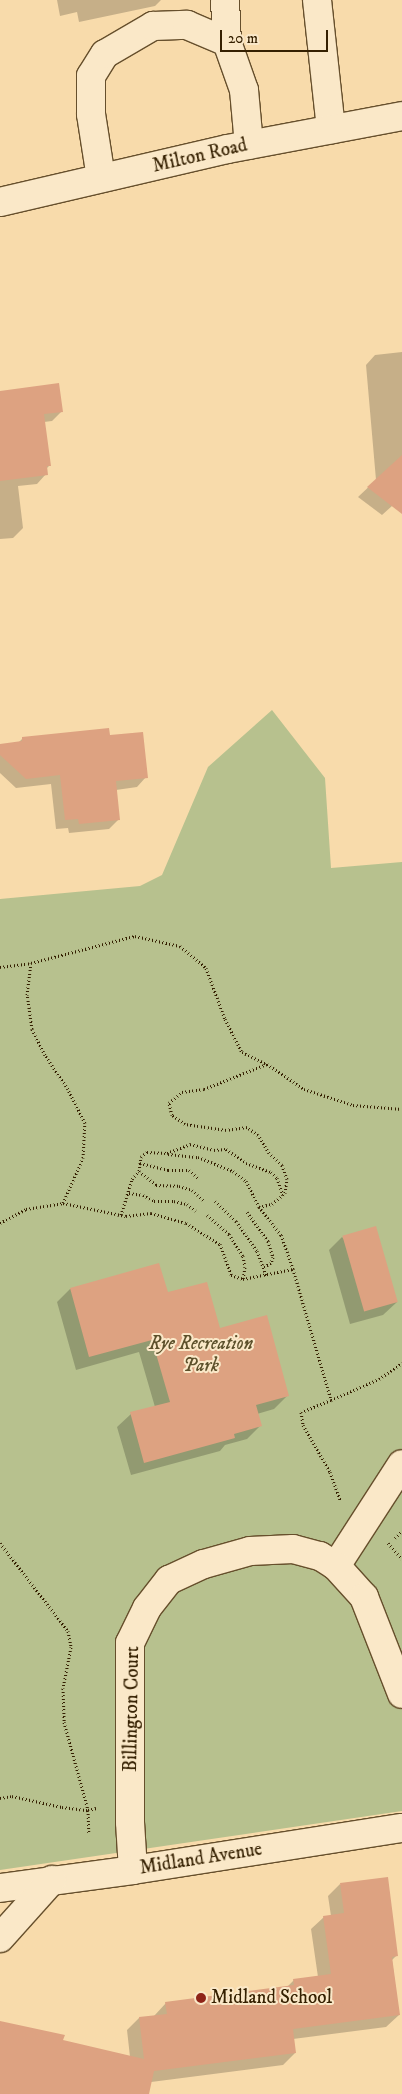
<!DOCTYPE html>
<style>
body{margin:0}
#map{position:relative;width:402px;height:2094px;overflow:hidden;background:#f8dbab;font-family:"IM FELL DW Pica",serif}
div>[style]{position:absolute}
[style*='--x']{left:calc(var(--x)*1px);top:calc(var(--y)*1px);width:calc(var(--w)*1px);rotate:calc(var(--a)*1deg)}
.green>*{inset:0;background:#b7c18e}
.shadow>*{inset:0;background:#0003}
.building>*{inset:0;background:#dda281;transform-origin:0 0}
.path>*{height:3px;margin-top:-1.5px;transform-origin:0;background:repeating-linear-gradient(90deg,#352001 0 1px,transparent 0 3.5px)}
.roads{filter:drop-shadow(1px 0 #664f2c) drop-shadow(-1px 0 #664f2c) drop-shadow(0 1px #664f2c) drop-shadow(0 -1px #664f2c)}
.minor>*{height:28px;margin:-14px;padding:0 14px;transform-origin:14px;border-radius:14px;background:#fae8c8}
.dots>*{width:14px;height:14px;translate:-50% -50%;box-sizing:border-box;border:2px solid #fae8c8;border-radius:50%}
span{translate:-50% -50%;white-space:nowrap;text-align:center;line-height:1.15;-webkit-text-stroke:4px #fae8c8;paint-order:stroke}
.street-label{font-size:19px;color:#352001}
.park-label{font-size:19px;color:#5c502b;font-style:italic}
.poi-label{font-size:19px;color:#352001}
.left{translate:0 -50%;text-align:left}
.scale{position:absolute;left:220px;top:30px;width:108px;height:22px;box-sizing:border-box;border:2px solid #352001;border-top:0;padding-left:6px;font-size:15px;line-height:18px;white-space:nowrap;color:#352001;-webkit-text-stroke:4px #fae8c8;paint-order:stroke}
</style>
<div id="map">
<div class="green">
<div style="clip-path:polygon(272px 710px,325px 778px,331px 868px,402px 862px,402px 1811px,0 1870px,0 899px,140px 886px,162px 875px,208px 767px)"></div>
</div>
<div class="shadow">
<div style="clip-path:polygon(57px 0,161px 0,155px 6px,79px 22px,77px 12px,60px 16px)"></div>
<div style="clip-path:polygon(402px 352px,402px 497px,382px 515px,358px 497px,376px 480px,366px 365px,375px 355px)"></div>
<div style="clip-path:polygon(0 393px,62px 411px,52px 421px,44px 422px,50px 465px,46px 469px,46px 474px,37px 484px,18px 486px,23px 528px,13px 538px,0 539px)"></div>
<div style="clip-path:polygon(109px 737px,146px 777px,137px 787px,116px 790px,119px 819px,109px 829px,69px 833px,68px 828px,56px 829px,51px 784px,16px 788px,0 773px,0 745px,18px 743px,23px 738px)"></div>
<div style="clip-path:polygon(342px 1237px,397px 1302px,383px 1315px,350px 1324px,329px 1250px)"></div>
<div style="clip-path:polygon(70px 1289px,167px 1294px,219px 1329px,287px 1396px,274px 1409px,257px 1414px,260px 1426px,247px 1439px,225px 1445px,220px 1451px,131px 1475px,117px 1427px,131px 1414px,155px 1407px,139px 1352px,76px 1370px,57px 1302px)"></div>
<div style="clip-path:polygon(340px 1884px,397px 1955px,392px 1960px,399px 2015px,386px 2027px,293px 2039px,295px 2053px,283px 2065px,58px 2094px,0 2094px,0 2022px,62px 2041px,130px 2057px,127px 2030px,139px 2018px,154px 2016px,166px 2003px,287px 1987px,294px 1980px,318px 1977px,311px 1929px,324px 1917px,331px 1916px,328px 1896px)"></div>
</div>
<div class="building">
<div style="clip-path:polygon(59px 383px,63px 412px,44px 414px,51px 466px,47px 466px,48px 475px,0 481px,0 391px)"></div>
<div style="clip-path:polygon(402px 455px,402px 514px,367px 487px)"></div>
<div style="clip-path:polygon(109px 728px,110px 735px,143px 732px,148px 778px,116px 781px,120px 820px,79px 824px,78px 819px,65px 820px,60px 775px,26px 779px,0 755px,0 744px,22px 741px,22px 737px)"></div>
<div style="left:376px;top:1226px;width:79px;height:35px;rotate:74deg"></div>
<div style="clip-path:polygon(159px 1263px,168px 1292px,207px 1282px,220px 1328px,267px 1315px,289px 1396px,256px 1405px,262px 1426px,234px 1434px,235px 1438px,144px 1463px,130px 1412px,170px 1402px,152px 1340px,89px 1357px,70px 1288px)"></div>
<div style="clip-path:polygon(388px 1877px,398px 1956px,392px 1957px,400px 2015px,293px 2029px,296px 2053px,154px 2071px,149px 2094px,0 2094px,0 2021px,65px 2035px,63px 2040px,144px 2059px,139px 2017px,167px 2014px,165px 2002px,294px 1985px,293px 1979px,331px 1974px,323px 1916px,344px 1913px,340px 1883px)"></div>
</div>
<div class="path">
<div style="--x:0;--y:967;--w:31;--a:-7"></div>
<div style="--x:168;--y:1154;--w:30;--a:6"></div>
<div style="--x:198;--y:1157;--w:38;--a:22"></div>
<div style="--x:233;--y:1171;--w:16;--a:38"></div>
<div style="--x:246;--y:1181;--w:29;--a:63"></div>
<div style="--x:140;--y:1163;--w:29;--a:14"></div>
<div style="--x:168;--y:1170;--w:21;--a:0"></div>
<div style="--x:189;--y:1170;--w:13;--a:42"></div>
<div style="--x:139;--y:1171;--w:22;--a:39"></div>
<div style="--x:156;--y:1185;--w:23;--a:2"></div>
<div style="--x:179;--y:1186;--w:14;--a:17"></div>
<div style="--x:192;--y:1190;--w:15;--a:42"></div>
<div style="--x:129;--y:1193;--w:14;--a:8"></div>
<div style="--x:143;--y:1195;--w:13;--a:29"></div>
<div style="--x:154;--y:1201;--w:20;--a:0"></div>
<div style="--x:174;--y:1201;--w:13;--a:13"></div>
<div style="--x:187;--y:1204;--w:11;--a:38"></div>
<div style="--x:215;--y:1201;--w:29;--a:44"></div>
<div style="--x:236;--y:1221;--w:37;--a:55"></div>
<div style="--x:257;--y:1251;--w:26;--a:69"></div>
<div style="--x:63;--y:1203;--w:49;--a:-66"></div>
<div style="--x:83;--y:1158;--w:35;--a:-87"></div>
<div style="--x:85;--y:1123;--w:38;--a:-117"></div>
<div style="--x:68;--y:1089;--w:41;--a:-124.1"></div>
<div style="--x:45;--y:1055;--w:29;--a:-117"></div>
<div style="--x:32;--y:1029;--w:34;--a:-98"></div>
<div style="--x:27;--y:995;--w:32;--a:-83"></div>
<div style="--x:31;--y:963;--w:107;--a:-14.6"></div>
<div style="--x:135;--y:936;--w:46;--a:12.5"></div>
<div style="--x:180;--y:946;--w:34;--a:40"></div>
<div style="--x:206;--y:968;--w:54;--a:69.6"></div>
<div style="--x:225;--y:1019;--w:37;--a:63"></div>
<div style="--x:242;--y:1052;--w:28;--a:26"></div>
<div style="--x:247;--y:1212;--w:36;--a:54"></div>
<div style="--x:268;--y:1241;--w:17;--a:73"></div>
<div style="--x:273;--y:1257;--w:6;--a:108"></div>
<div style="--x:271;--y:1263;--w:9;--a:153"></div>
<div style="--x:121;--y:1215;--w:38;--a:-73"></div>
<div style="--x:132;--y:1179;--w:11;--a:-49"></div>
<div style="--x:139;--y:1171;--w:14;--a:-82"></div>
<div style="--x:141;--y:1157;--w:8;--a:-40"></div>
<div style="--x:147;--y:1152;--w:20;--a:3"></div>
<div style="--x:167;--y:1153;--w:25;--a:-21"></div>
<div style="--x:190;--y:1144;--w:25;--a:14"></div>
<div style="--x:214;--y:1150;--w:12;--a:-5"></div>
<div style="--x:226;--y:1149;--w:24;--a:35"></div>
<div style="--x:246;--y:1163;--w:27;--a:20"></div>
<div style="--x:271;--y:1172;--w:8;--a:45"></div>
<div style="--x:277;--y:1178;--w:18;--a:71"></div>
<div style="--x:207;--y:1215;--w:29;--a:41"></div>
<div style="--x:229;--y:1234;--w:26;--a:58"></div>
<div style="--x:243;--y:1256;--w:11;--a:80"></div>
<div style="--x:245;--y:1267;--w:12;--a:99"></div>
<div style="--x:0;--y:1223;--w:30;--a:-28"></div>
<div style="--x:26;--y:1209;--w:37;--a:-9"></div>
<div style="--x:63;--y:1203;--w:64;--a:11.7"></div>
<div style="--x:126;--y:1216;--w:25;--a:-7"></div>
<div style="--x:151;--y:1213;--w:36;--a:16"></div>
<div style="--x:186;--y:1223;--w:40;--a:32"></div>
<div style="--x:220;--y:1244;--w:33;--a:70"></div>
<div style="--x:231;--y:1275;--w:13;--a:18"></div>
<div style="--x:243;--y:1279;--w:51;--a:-11.3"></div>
<div style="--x:293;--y:1269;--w:136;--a:73.8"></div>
<div style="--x:331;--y:1400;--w:32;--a:158"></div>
<div style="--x:301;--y:1412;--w:13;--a:81"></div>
<div style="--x:303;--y:1425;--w:54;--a:60.1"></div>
<div style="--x:330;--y:1472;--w:30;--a:70"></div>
<div style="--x:293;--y:1269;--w:36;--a:-109"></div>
<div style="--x:281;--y:1235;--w:36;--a:-128"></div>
<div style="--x:259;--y:1207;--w:13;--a:-13"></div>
<div style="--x:272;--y:1204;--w:17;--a:-40"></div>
<div style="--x:285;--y:1193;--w:14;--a:-82"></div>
<div style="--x:287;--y:1179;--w:15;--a:-110"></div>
<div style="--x:282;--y:1165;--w:18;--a:-137"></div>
<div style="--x:269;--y:1153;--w:21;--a:-121"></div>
<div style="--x:258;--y:1135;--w:14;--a:-144"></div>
<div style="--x:247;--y:1127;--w:21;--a:172"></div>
<div style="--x:226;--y:1130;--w:41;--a:-171.7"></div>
<div style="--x:185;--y:1124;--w:16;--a:-145"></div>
<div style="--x:172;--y:1115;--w:12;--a:-104"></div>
<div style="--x:169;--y:1103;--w:17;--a:-40"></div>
<div style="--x:182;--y:1092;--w:22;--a:-8"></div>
<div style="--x:204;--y:1089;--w:68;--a:-21.6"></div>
<div style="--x:267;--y:1064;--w:45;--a:34"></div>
<div style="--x:304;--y:1089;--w:52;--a:18.1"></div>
<div style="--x:353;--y:1105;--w:49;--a:4.7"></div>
<div style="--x:331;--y:1400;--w:52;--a:-23.6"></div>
<div style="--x:379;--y:1379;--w:28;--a:-35"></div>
<div style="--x:395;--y:1538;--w:10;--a:-45"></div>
<div style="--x:0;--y:1543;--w:111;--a:52.3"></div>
<div style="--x:68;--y:1631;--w:16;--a:79"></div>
<div style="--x:71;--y:1647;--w:42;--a:101"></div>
<div style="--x:63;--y:1688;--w:34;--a:88"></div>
<div style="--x:64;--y:1722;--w:91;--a:74.7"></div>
<div style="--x:88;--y:1810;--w:24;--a:88"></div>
<div style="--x:388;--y:1543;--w:21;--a:49"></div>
<div style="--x:0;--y:1798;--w:12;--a:-9"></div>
<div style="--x:12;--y:1796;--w:51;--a:12.4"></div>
<div style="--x:62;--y:1807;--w:26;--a:7"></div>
<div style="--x:88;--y:1810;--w:9;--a:-13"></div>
</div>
<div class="roads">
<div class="minor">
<div style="--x:225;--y:0;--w:42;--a:87.3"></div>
<div style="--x:317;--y:0;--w:130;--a:83.8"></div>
<div style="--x:101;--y:178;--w:65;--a:-98.9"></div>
<div style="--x:91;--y:114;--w:38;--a:-90"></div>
<div style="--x:91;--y:76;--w:26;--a:-58"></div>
<div style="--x:105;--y:54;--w:56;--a:-30.3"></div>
<div style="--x:153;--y:26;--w:34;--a:-2"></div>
<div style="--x:187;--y:25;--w:43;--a:23"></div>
<div style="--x:227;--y:42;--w:51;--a:70.5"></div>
<div style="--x:244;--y:90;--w:55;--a:84.8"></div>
<div style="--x:0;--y:202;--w:234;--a:-13.1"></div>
<div style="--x:228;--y:149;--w:177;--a:-10.7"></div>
<div style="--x:336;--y:1566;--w:121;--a:-57.1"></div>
<div style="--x:133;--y:1870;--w:48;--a:-93.6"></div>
<div style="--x:130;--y:1822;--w:179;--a:-90"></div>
<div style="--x:130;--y:1643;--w:39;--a:-64"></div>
<div style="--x:147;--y:1608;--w:36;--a:-52"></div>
<div style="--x:169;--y:1580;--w:38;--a:-25"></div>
<div style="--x:204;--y:1564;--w:48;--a:-15.8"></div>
<div style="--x:250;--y:1551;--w:43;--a:-2.7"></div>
<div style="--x:293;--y:1549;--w:28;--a:15"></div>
<div style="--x:320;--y:1556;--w:19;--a:32"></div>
<div style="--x:336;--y:1566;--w:42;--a:47.9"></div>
<div style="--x:364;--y:1597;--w:104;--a:68.6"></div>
<div style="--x:0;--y:1888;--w:134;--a:-7.7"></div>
<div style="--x:133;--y:1870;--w:272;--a:-8.9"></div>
<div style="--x:0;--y:1938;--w:78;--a:-48.1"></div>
</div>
</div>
<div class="dots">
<div style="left:201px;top:1998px;background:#8f2418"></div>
</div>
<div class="street-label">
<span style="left:200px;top:156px;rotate:-13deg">Milton Road</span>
<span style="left:132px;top:1709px;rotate:-89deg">Billington Court</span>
<span style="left:201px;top:1859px;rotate:-9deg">Midland Avenue</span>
</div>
<div class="park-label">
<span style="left:201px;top:1355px">Rye Recreation<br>Park</span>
</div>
<div class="poi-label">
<span class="left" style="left:211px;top:1998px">Midland School</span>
</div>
<div class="scale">20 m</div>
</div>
